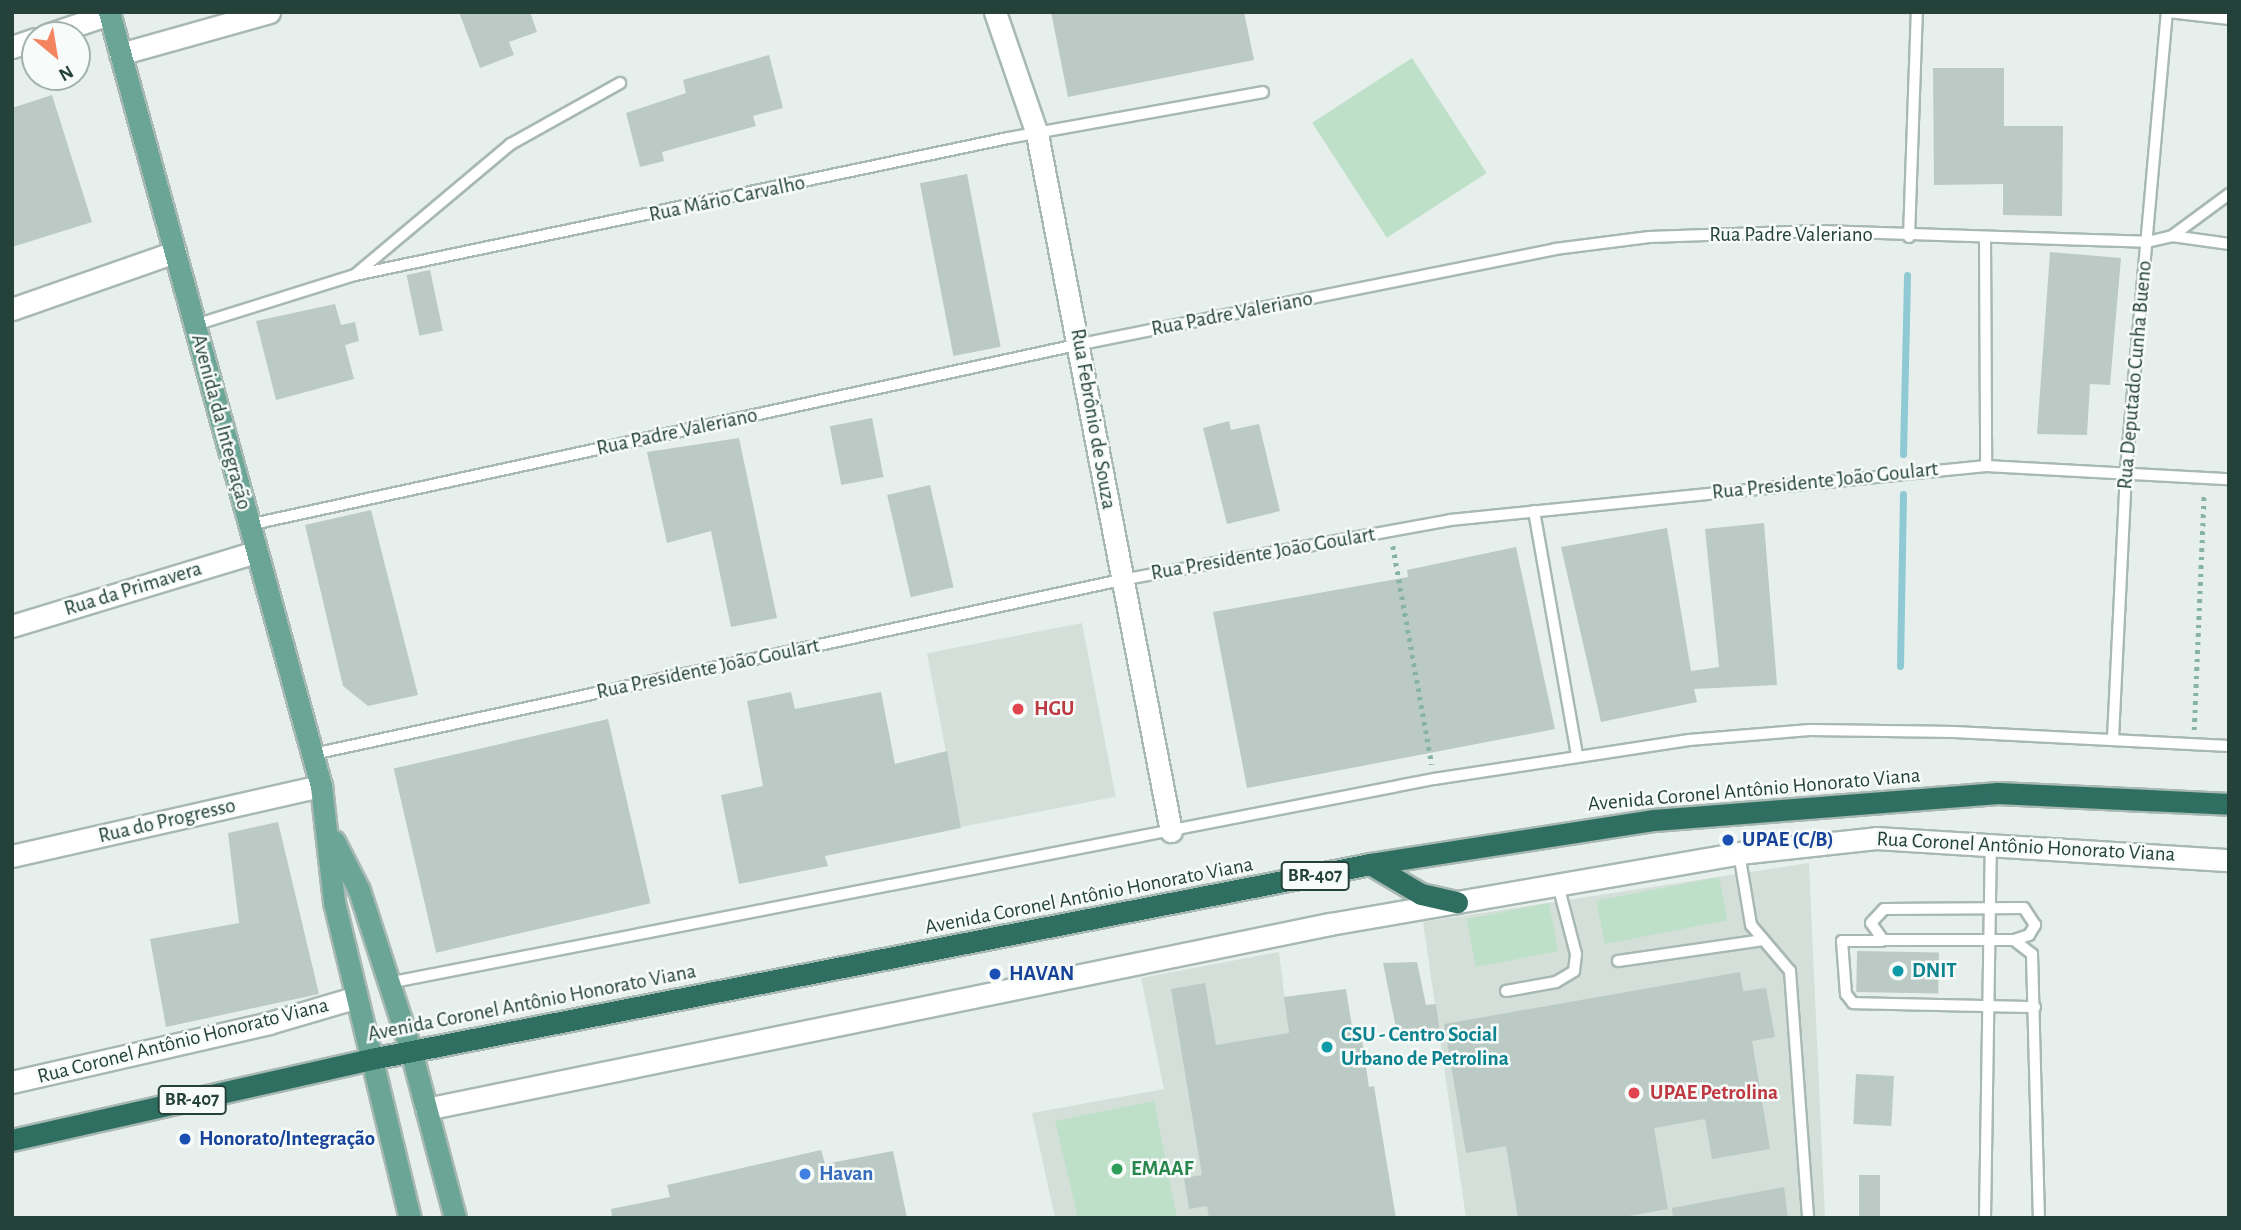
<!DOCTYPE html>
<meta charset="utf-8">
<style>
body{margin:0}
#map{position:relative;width:2241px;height:1230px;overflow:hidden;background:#e6efeb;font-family:"Alegreya Sans",sans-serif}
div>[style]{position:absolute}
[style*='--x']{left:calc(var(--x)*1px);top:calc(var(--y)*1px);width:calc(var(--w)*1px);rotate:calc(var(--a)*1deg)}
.built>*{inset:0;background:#d4dfda;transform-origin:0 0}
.green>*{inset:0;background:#bfe0c8;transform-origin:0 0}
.stream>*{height:7px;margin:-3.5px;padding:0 3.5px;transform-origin:3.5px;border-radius:3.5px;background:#8ec9d4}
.building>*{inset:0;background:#bbcac4;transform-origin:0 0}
.path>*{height:4.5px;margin-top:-2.25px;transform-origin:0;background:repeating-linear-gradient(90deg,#86b3a5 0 3.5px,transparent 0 8.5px)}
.roads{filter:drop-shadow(2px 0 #a8b8b2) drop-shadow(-2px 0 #a8b8b2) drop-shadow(0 2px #a8b8b2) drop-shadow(0 -2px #a8b8b2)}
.lane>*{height:10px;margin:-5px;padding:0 5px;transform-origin:5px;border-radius:5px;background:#fff}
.street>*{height:21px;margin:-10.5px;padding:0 10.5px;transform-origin:10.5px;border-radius:10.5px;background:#fff}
.primary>*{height:21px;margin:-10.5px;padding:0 10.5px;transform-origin:10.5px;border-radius:10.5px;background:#6aa596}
.highway>*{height:21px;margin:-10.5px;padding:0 10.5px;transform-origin:10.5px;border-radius:10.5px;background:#2f6f62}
.dots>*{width:19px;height:19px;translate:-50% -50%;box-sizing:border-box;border:4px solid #f7fbf9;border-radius:50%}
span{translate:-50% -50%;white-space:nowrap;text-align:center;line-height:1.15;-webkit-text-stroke:5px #f7fbf9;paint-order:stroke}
.shield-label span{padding:2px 5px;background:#f7fbf9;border:2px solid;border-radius:5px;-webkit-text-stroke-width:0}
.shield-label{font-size:19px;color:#24423a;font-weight:700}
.street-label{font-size:21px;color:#24423a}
.health-label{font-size:21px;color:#be3a42;font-weight:700}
.left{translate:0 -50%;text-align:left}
.transit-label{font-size:21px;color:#164399;font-weight:700}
.culture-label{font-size:21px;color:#0d838f;font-weight:700}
.leisure-label{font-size:21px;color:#27864d;font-weight:700}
.shop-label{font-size:21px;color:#366cbe;font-weight:700}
.frame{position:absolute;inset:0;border:14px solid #24423a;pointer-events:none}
.north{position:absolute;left:21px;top:21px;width:70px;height:70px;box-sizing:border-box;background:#f7fbf9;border:2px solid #a3b1ad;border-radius:50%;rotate:150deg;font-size:19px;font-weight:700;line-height:28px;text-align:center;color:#24423a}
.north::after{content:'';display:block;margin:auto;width:24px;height:32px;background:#f4845f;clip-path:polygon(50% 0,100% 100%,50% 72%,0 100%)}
</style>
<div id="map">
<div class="built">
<div style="left:1082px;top:623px;width:177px;height:158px;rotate:79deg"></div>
<div style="clip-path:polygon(1809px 863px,1825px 1218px,1466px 1218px,1423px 922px)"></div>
<div style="clip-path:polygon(1279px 952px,1289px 1033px,1396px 1218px,1055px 1218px,1032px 1113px,1164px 1089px,1141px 978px)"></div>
</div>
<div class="green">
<div style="left:1412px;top:58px;width:137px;height:119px;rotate:57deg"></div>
<div style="left:1719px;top:877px;width:44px;height:125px;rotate:79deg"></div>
<div style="left:1549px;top:903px;width:49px;height:84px;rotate:79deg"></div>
<div style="clip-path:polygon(1154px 1101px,1177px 1218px,1078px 1218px,1055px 1121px)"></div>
</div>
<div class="stream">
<div style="--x:1903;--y:454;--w:179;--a:-88.7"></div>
<div style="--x:1900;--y:666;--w:172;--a:-89"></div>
</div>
<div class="building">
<div style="clip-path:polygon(459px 12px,530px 12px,537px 32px,509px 42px,514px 55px,480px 68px)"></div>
<div style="clip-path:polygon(1051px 12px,1244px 12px,1254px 60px,1068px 97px)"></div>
<div style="clip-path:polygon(769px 55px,783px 108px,753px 116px,756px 126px,662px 152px,664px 161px,640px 167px,626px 113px,686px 93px,683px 80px)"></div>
<div style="clip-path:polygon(1933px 68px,2004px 68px,2004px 126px,2063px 126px,2062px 216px,2003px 215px,2003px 184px,1934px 185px)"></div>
<div style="clip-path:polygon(52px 95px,92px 222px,12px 247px,12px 108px)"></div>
<div style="left:967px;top:174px;width:176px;height:48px;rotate:79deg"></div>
<div style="clip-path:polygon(2050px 252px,2121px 258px,2110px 385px,2090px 384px,2087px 435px,2037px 434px)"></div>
<div style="left:430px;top:270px;width:62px;height:24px;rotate:78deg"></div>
<div style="clip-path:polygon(335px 304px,341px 325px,355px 322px,359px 341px,345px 345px,354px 379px,276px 400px,256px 321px)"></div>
<div style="left:872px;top:418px;width:60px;height:43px;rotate:79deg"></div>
<div style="clip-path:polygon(1229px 421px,1231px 430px,1259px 424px,1280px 511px,1227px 524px,1203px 428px)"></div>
<div style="clip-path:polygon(739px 438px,777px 618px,731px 627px,711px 531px,667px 543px,647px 452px)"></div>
<div style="left:930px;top:485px;width:105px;height:44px;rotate:77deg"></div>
<div style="clip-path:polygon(371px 510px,418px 695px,368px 706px,343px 686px,305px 525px)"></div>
<div style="clip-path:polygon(1764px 523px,1777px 685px,1694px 689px,1697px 702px,1601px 722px,1561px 547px,1667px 528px,1691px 671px,1719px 667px,1705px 529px)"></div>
<div style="clip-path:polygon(1516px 547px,1555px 729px,1247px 788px,1213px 612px,1408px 577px,1407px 570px)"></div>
<div style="clip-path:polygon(791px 692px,795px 709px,881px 692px,895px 764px,947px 751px,961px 828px,825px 856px,828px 866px,739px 884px,721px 795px,763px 786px,747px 701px)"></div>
<div style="left:608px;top:719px;width:189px;height:220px;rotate:77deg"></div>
<div style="clip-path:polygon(278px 822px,319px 994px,166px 1027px,150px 939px,239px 923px,228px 833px)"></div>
<div style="left:1857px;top:951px;width:82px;height:41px;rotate:1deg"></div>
<div style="clip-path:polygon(1417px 962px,1426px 1005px,1436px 1004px,1440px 1033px,1398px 1038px,1383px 963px)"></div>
<div style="clip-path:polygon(1740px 972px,1743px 991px,1766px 988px,1775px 1037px,1752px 1041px,1770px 1149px,1712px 1159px,1705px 1119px,1654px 1128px,1668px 1209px,1617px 1218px,1518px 1218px,1506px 1146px,1466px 1153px,1444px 1024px)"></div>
<div style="clip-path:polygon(1205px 983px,1216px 1045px,1289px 1033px,1284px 997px,1346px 989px,1353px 1033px,1361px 1033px,1369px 1087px,1374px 1086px,1396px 1218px,1209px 1218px,1207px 1206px,1189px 1209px,1184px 1178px,1202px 1175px,1171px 989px)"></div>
<div style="left:1856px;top:1074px;width:38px;height:50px;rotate:3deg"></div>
<div style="clip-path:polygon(821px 1150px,825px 1164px,893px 1151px,907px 1218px,612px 1218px,611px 1209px,670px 1197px,667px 1185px)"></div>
<div style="left:1859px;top:1175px;width:21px;height:43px"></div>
<div style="clip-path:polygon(1784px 1187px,1788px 1218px,1673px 1218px,1672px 1208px)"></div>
</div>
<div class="path">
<div style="--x:1393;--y:546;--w:222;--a:79.9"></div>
<div style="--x:2194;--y:730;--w:236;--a:-87.6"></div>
</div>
<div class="roads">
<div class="lane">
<div style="--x:2169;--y:12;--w:60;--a:6.7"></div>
<div style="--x:2172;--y:236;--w:71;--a:-36.4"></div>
<div style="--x:1909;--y:237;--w:225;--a:-88"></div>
<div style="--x:1985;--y:238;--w:228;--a:89.7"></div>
<div style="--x:357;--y:273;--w:201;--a:-40"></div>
<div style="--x:511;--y:144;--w:125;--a:-29.2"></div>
<div style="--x:195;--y:325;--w:168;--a:-17.4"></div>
<div style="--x:355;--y:275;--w:667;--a:-11.85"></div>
<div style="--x:1008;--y:138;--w:259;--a:-10.2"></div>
<div style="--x:1534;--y:511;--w:249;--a:80"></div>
<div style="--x:248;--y:525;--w:852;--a:-12.26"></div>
<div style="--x:1081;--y:344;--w:483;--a:-11.3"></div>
<div style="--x:1555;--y:249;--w:95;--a:-7.3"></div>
<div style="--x:1649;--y:237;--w:171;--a:-2"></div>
<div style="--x:1820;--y:231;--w:327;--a:1.9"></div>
<div style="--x:2147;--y:242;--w:26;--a:-13"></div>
<div style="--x:2172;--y:236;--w:58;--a:8"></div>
<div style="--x:2113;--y:738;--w:268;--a:-87.2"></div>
<div style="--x:2126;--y:470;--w:460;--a:-84.9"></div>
<div style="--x:313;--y:754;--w:827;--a:-12.15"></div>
<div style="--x:1121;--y:580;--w:334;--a:-10.3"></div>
<div style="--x:1450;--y:520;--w:539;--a:-5.75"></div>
<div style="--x:1986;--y:466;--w:243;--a:3.1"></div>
<div style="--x:1739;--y:853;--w:73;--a:80.5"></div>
<div style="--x:1751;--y:925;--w:60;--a:49.7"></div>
<div style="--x:1790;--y:971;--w:248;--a:85.8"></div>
<div style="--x:2014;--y:940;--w:16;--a:-18"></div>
<div style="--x:2029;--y:935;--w:12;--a:-59"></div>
<div style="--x:2035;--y:925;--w:20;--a:-123"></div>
<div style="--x:2024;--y:908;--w:140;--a:179.6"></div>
<div style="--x:1884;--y:909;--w:19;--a:133"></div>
<div style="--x:1871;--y:923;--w:21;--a:55"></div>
<div style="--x:1883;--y:940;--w:131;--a:0"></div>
<div style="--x:2014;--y:940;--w:23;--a:38"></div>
<div style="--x:2032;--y:954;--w:264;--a:88.5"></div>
<div style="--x:1882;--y:941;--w:40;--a:180"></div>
<div style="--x:1842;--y:941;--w:53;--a:85.7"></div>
<div style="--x:1846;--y:994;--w:11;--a:52"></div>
<div style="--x:1853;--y:1003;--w:182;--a:1.3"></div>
<div style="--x:1618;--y:961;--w:147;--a:-8.2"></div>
<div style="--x:388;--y:983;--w:1066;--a:-11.04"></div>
<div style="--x:1434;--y:779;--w:258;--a:-8.7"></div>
<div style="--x:1689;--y:740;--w:121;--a:-4.7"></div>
<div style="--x:1810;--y:730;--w:144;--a:0.8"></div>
<div style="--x:1954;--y:732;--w:275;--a:2.9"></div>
<div style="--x:1506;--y:991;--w:51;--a:-10.2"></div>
<div style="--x:1556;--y:982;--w:21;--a:-31"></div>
<div style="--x:1574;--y:971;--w:17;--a:-83"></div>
<div style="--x:1576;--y:954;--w:71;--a:-104.6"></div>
<div style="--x:1985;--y:1218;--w:374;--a:-89.1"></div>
</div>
<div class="street">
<div style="--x:995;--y:12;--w:129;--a:71"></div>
<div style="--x:1037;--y:134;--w:710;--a:79.12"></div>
<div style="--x:47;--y:35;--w:65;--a:-18.7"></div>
<div style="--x:12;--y:47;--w:24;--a:-19"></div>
<div style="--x:120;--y:54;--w:155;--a:-15.7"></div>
<div style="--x:12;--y:309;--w:173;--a:-19.3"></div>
<div style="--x:12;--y:626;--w:254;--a:-16.9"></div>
<div style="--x:12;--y:856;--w:317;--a:-12.8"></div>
<div style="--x:12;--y:1082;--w:264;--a:-12.9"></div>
<div style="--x:269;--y:1023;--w:89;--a:-16.4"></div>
<div style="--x:426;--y:1109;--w:923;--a:-11.57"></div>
<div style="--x:1330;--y:924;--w:415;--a:-9.8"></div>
<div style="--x:1739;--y:853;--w:138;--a:-6.2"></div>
<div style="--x:1876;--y:838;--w:354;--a:3.6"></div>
</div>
<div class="primary">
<div style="--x:109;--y:12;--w:803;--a:74.68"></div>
<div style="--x:321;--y:786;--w:117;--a:83.6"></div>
<div style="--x:334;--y:902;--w:325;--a:76.5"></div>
<div style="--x:334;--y:841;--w:55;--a:63"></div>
<div style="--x:359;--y:890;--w:169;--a:72.1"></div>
<div style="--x:411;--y:1051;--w:173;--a:75.2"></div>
</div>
<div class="highway">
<div style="--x:1370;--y:864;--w:59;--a:30.5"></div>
<div style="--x:1421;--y:894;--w:37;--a:13"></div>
<div style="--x:12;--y:1140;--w:368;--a:-12.7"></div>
<div style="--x:371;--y:1059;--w:1018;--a:-11.04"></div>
<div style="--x:1370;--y:864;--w:287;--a:-8.8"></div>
<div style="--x:1654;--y:820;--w:345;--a:-4.5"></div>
<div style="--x:1998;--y:793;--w:231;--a:2.7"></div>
</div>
</div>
<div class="dots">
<div style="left:1018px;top:709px;background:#e0444e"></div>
<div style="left:1728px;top:840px;background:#1a4fb4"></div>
<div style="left:1898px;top:971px;background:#0f9aa8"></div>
<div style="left:995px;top:974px;background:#1a4fb4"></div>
<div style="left:1327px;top:1047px;background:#0f9aa8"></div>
<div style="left:1634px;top:1093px;background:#e0444e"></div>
<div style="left:185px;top:1139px;background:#1a4fb4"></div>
<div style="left:1117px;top:1169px;background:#2e9e5b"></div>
<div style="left:805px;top:1174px;background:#3f7fe0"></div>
</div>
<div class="shield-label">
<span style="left:1315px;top:876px">BR-407</span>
<span style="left:192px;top:1100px">BR-407</span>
</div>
<div class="street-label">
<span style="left:727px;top:199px;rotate:-12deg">Rua Mário Carvalho</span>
<span style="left:1791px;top:235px">Rua Padre Valeriano</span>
<span style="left:1232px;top:314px;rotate:-11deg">Rua Padre Valeriano</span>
<span style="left:2135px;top:375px;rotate:-85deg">Rua Deputado Cunha Bueno</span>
<span style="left:1093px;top:419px;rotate:80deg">Rua Febrônio de Souza</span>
<span style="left:221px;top:422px;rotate:75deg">Avenida da Integração</span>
<span style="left:677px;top:432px;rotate:-12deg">Rua Padre Valeriano</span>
<span style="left:1825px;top:481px;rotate:-6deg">Rua Presidente João Goulart</span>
<span style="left:1263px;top:554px;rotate:-10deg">Rua Presidente João Goulart</span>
<span style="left:133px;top:589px;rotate:-17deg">Rua da Primavera</span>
<span style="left:708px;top:669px;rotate:-12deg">Rua Presidente João Goulart</span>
<span style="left:1754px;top:790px;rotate:-5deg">Avenida Coronel Antônio Honorato Viana</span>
<span style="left:167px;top:821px;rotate:-13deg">Rua do Progresso</span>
<span style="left:2026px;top:847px;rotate:3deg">Rua Coronel Antônio Honorato Viana</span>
<span style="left:1089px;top:896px;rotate:-11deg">Avenida Coronel Antônio Honorato Viana</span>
<span style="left:532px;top:1003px;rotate:-11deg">Avenida Coronel Antônio Honorato Viana</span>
<span style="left:183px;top:1041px;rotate:-14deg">Rua Coronel Antônio Honorato Viana</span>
</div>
<div class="health-label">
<span class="left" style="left:1034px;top:709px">HGU</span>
<span class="left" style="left:1650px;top:1093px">UPAE Petrolina</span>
</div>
<div class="transit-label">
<span class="left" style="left:1742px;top:840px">UPAE (C/B)</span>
<span class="left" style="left:1009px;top:974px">HAVAN</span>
<span class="left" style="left:199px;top:1139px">Honorato/Integração</span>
</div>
<div class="culture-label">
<span class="left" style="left:1912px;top:971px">DNIT</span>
<span class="left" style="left:1341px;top:1047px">CSU - Centro Social<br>Urbano de Petrolina</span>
</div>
<div class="leisure-label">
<span class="left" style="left:1131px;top:1169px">EMAAF</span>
</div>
<div class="shop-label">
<span class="left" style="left:819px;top:1174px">Havan</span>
</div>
<div class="frame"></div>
<div class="north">N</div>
</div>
